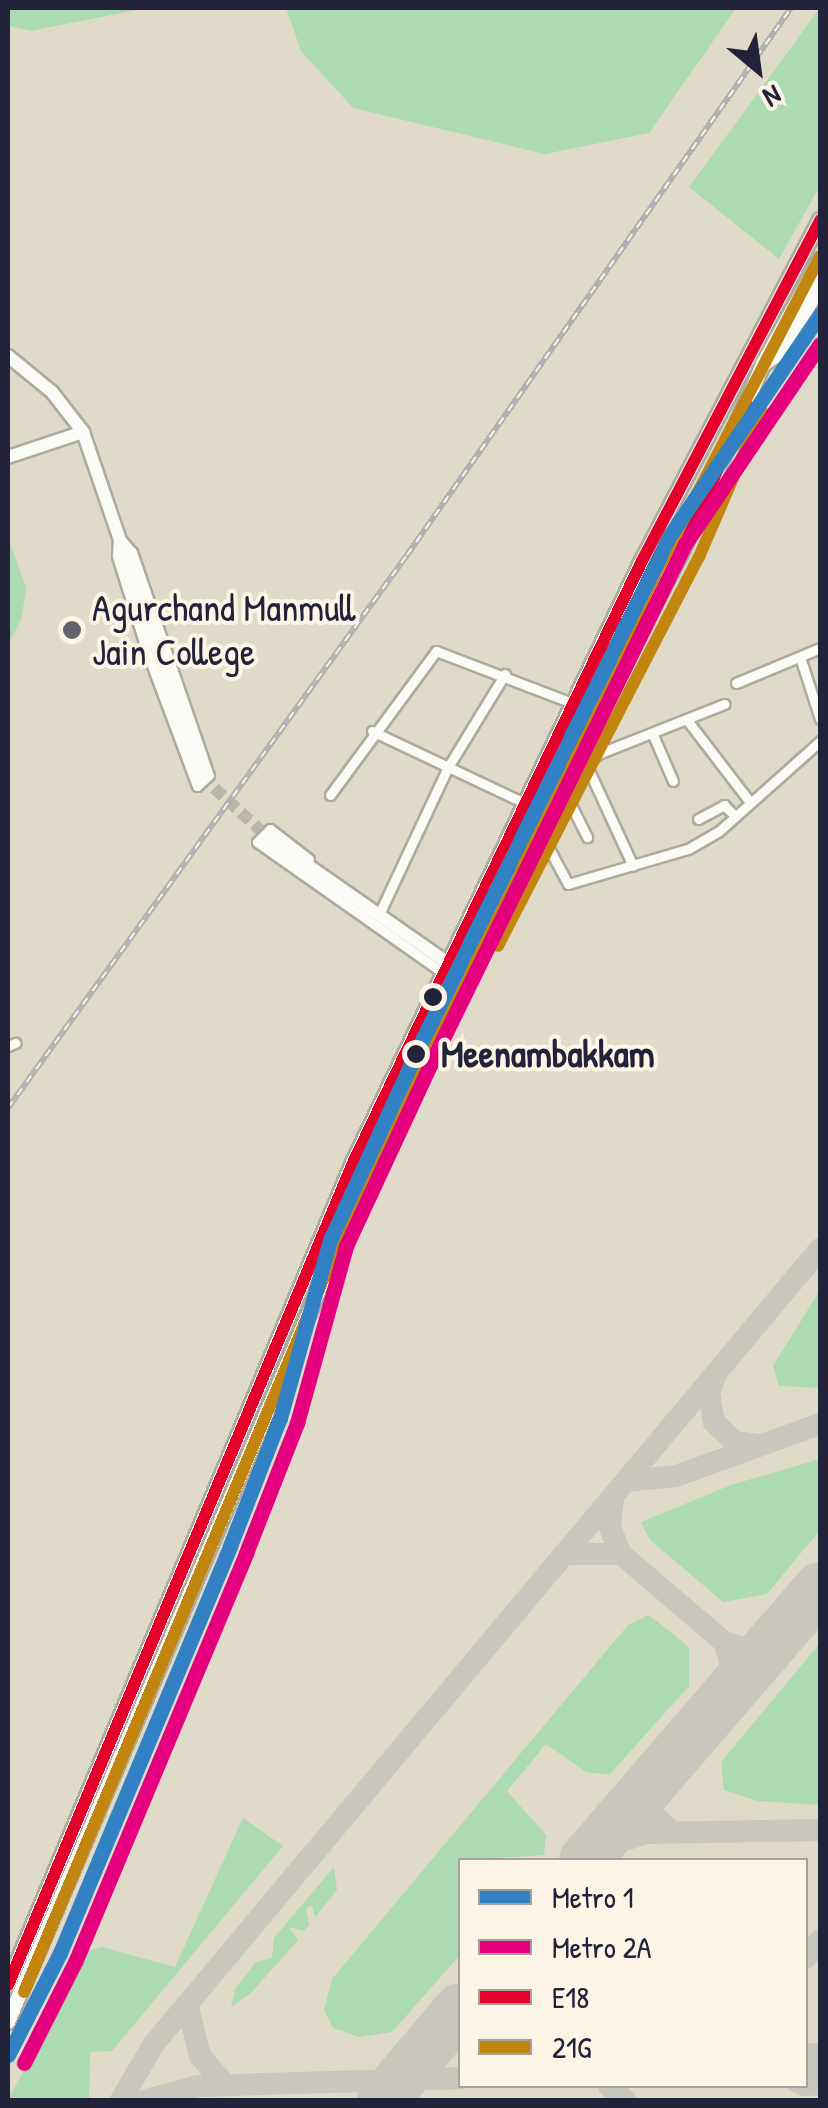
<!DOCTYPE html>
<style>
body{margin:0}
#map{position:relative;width:828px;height:2108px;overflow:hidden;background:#e0dbc8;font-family:"Patrick Hand",sans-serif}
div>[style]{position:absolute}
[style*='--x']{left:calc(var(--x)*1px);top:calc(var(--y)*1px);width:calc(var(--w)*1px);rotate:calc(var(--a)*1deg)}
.green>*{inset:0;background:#acdab1}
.taxiway>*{height:22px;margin:-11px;padding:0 11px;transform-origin:11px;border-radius:11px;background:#c9c6bd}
.runway>*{height:52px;margin:-26px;padding:0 26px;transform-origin:26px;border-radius:26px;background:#c9c6bd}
.secondary-tunnel>*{height:12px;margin-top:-6px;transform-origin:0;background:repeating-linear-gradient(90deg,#bab6ac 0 12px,transparent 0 18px)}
.roads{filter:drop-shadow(2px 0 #adaaa0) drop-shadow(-2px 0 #adaaa0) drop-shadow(0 2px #adaaa0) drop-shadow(0 -2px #adaaa0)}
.street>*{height:9px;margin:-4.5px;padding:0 4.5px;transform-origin:4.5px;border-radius:4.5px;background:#fafaf7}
.secondary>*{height:12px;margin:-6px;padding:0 6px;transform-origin:6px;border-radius:6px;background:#fafaf7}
.primary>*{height:14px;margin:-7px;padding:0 7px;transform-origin:7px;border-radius:7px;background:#fafaf7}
.rail>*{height:6px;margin-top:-3px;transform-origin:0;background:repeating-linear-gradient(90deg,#fcf5e5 0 8px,#b2b1b2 0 16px);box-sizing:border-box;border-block:2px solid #b2b1b2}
.bus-1>*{height:12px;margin:-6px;padding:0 6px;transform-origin:6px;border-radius:6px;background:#e4002b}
.bus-2>*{height:12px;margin:-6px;padding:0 6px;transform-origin:6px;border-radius:6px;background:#c2850f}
.metro-1>*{height:15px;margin:-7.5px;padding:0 7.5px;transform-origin:7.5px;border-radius:7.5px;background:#3281c4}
.metro-2>*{height:15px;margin:-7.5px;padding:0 7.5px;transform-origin:7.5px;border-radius:7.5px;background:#e5007d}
.dots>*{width:28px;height:28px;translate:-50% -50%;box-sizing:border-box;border:5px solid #fcf5e5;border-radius:50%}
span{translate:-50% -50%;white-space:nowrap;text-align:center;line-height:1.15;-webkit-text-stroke:8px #fcf5e5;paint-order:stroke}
.poi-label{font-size:38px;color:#22223b}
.left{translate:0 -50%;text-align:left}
.stop-label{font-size:38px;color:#22223b;font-weight:700}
.frame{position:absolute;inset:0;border:10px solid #22223b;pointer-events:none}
.legend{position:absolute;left:458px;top:1858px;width:350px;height:230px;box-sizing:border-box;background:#fcf5e5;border:2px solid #a5a1a1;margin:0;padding:12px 18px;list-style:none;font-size:30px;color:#22223b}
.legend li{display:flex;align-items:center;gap:20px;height:50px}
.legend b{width:50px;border:2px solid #a5a1a1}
.north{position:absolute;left:708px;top:20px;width:100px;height:100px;-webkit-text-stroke:8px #fcf5e5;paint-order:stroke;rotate:151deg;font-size:28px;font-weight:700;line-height:40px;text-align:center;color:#22223b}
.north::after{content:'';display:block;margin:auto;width:35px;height:45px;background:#22223b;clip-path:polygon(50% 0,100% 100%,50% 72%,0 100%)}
</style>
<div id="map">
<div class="green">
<div style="clip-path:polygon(8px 8px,147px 8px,30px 31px,8px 26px)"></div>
<div style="clip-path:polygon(286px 8px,736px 8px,649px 133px,545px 154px,353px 108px,301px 51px)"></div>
<div style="clip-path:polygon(820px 8px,820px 186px,779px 259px,689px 187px)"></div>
<div style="clip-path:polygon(8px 538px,26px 587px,22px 617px,8px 645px)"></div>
<div style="clip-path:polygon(820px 1290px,820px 1388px,779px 1386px,773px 1366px)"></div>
<div style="clip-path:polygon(820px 1459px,820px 1530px,767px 1594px,723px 1602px,650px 1540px,641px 1522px,731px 1485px)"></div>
<div style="clip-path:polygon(649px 1615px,689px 1647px,689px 1686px,609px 1775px,586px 1772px,546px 1744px,507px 1791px,546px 1835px,544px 1855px,460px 1860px,460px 1955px,392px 2032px,359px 2037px,333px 2028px,324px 2010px,332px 1979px,628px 1625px)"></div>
<div style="clip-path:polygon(820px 1643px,820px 1805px,757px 1801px,724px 1790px,721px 1762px)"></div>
<div style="clip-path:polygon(243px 1818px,283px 1846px,112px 2051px,90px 2052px,89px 2100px,8px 2100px,87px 1951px,102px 1947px,175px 1967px)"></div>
<div style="clip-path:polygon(334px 1867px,337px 1890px,315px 1917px,312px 1906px,306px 1908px,309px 1925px,304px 1931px,289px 1927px,298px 1940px,251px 1993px,231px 2007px,235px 1989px,256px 1962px,272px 1958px,274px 1938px)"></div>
</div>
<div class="taxiway">
<div style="--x:715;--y:1377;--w:16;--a:112"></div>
<div style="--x:709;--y:1392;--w:30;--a:81"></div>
<div style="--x:714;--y:1422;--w:29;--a:44"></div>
<div style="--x:735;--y:1442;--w:26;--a:7"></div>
<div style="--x:626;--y:1481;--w:50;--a:-5.7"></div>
<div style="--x:676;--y:1476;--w:153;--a:-19.9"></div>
<div style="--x:613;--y:1499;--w:29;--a:96"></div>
<div style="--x:610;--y:1528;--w:28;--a:67"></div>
<div style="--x:621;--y:1554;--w:135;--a:40.5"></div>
<div style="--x:724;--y:1642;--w:26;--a:16"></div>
<div style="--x:749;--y:1649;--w:26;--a:-11"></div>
<div style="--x:564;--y:1554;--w:57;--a:0"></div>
<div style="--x:724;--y:1642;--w:47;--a:71.6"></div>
<div style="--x:652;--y:1781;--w:33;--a:90"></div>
<div style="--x:652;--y:1814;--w:27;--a:42"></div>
<div style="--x:593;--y:1850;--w:57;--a:-17.5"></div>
<div style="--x:647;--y:1833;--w:173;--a:-1"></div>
<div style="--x:806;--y:1958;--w:23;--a:-52"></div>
<div style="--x:187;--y:2004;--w:54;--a:76"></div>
<div style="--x:200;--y:2056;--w:38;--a:49"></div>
<div style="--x:609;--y:2086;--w:21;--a:41"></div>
<div style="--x:121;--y:2100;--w:64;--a:-59.8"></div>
<div style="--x:153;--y:2045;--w:1039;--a:-50.04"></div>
<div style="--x:146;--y:2100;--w:54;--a:-15.1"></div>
<div style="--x:198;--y:2086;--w:262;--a:-1.7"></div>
</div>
<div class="runway">
<div style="--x:585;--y:1860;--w:359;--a:-49.2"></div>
<div style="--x:806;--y:2070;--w:14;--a:-4"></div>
<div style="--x:383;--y:2100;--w:119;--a:-49.8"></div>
</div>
<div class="secondary-tunnel">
<div style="--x:201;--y:776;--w:93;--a:42.4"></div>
</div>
<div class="roads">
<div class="street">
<div style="--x:118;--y:536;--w:21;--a:49"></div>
<div style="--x:132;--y:552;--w:236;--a:71"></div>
<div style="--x:209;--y:775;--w:16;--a:137"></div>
<div style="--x:197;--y:786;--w:143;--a:-110.5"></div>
<div style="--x:147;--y:652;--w:101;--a:-107.4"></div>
<div style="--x:117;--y:556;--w:20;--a:-87"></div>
<div style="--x:800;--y:657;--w:65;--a:72.1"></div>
<div style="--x:736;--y:683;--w:91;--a:-22.6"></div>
<div style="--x:687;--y:720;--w:103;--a:52.5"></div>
<div style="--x:372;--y:731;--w:168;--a:25.3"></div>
<div style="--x:653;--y:735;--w:50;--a:66.5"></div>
<div style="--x:586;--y:764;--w:112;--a:65.3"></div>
<div style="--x:569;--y:777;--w:37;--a:-38"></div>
<div style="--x:598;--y:754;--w:136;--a:-21.6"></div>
<div style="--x:563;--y:789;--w:54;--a:63.4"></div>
<div style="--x:330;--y:795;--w:179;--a:-53.6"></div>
<div style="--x:436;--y:651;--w:146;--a:20.9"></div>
<div style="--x:698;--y:819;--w:30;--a:-28"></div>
<div style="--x:724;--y:805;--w:16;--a:45"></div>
<div style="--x:540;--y:832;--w:59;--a:61.7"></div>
<div style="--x:568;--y:884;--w:125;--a:-16.3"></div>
<div style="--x:688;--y:849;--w:34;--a:-30"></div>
<div style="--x:718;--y:832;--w:137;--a:-41.7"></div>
<div style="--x:309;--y:859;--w:49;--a:-142.4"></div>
<div style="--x:270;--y:829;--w:18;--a:135"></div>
<div style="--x:257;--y:842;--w:226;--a:35.1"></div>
<div style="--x:381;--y:910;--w:158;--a:-64.9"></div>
<div style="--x:448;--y:767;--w:109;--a:-58.5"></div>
<div style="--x:8;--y:1046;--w:8;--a:-23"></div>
</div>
<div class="secondary">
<div style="--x:8;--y:356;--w:57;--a:39.3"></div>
<div style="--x:52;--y:392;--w:51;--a:52.2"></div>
<div style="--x:83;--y:432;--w:364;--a:71.1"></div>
<div style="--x:8;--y:457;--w:79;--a:-18.4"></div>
<div style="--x:270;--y:839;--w:215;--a:34.9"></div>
</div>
<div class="primary">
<div style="--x:764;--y:364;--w:24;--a:-35"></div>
<div style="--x:784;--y:350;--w:74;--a:-61"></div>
<div style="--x:8;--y:1985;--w:891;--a:-67.23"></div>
<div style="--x:353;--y:1163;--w:666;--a:-64.36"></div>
<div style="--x:641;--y:563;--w:387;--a:-62.4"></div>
<div style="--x:8;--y:2022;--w:916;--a:-66.99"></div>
<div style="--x:366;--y:1179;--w:215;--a:-64.6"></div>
<div style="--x:458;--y:985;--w:491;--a:-62.7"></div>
<div style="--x:683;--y:549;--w:202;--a:-66.6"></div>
<div style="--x:763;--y:364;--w:119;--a:-61.3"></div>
</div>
</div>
<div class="rail">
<div style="--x:597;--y:670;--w:114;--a:-69.5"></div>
<div style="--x:559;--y:756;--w:58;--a:-67.8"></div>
<div style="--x:8;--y:1108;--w:682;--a:-54.19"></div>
<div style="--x:407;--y:555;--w:668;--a:-54.93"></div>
</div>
<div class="bus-1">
<div style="--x:482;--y:938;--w:438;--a:-62.7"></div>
<div style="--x:683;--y:549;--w:158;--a:-66.5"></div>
<div style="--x:8;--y:1985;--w:891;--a:-67.23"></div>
<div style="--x:353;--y:1163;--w:666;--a:-64.36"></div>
<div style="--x:641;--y:563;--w:387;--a:-62.4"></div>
</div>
<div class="bus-2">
<div style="--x:498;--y:946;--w:438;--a:-62.7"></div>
<div style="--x:699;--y:557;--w:159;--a:-66.7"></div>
<div style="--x:24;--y:1992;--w:891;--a:-67.23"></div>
<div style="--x:369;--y:1170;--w:665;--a:-64.32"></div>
<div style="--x:657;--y:571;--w:354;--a:-62.6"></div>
</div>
<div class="metro-1">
<div style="--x:8;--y:2055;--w:114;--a:-63"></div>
<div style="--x:60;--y:1953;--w:441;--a:-67.3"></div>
<div style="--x:230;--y:1546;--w:137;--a:-68.7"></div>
<div style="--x:280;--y:1418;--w:185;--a:-74.3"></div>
<div style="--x:330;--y:1240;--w:201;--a:-65.3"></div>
<div style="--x:414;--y:1057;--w:581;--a:-63.88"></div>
<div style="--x:670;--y:535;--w:267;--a:-55.8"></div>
</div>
<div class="metro-2">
<div style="--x:24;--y:2063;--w:115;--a:-63.2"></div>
<div style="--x:76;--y:1960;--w:441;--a:-67.3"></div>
<div style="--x:246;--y:1553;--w:140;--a:-68.6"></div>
<div style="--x:297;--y:1423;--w:184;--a:-74.5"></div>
<div style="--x:346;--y:1246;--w:200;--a:-65.1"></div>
<div style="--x:430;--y:1065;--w:580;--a:-63.92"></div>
<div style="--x:685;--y:544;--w:241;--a:-56"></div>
</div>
<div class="dots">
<div style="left:72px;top:630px;background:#64636c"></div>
<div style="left:433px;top:997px;background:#22223b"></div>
<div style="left:416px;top:1054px;background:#22223b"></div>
</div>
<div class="poi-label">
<span class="left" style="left:92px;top:630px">Agurchand Manmull<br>Jain College</span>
</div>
<div class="stop-label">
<span class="left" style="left:441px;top:1054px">Meenambakkam</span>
</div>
<div class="frame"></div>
<ul class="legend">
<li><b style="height:12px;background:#3281c4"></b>Metro 1</li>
<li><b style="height:12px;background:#e5007d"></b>Metro 2A</li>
<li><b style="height:12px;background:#e4002b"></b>E18</li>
<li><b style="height:12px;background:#c2850f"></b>21G</li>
</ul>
<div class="north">N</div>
</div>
